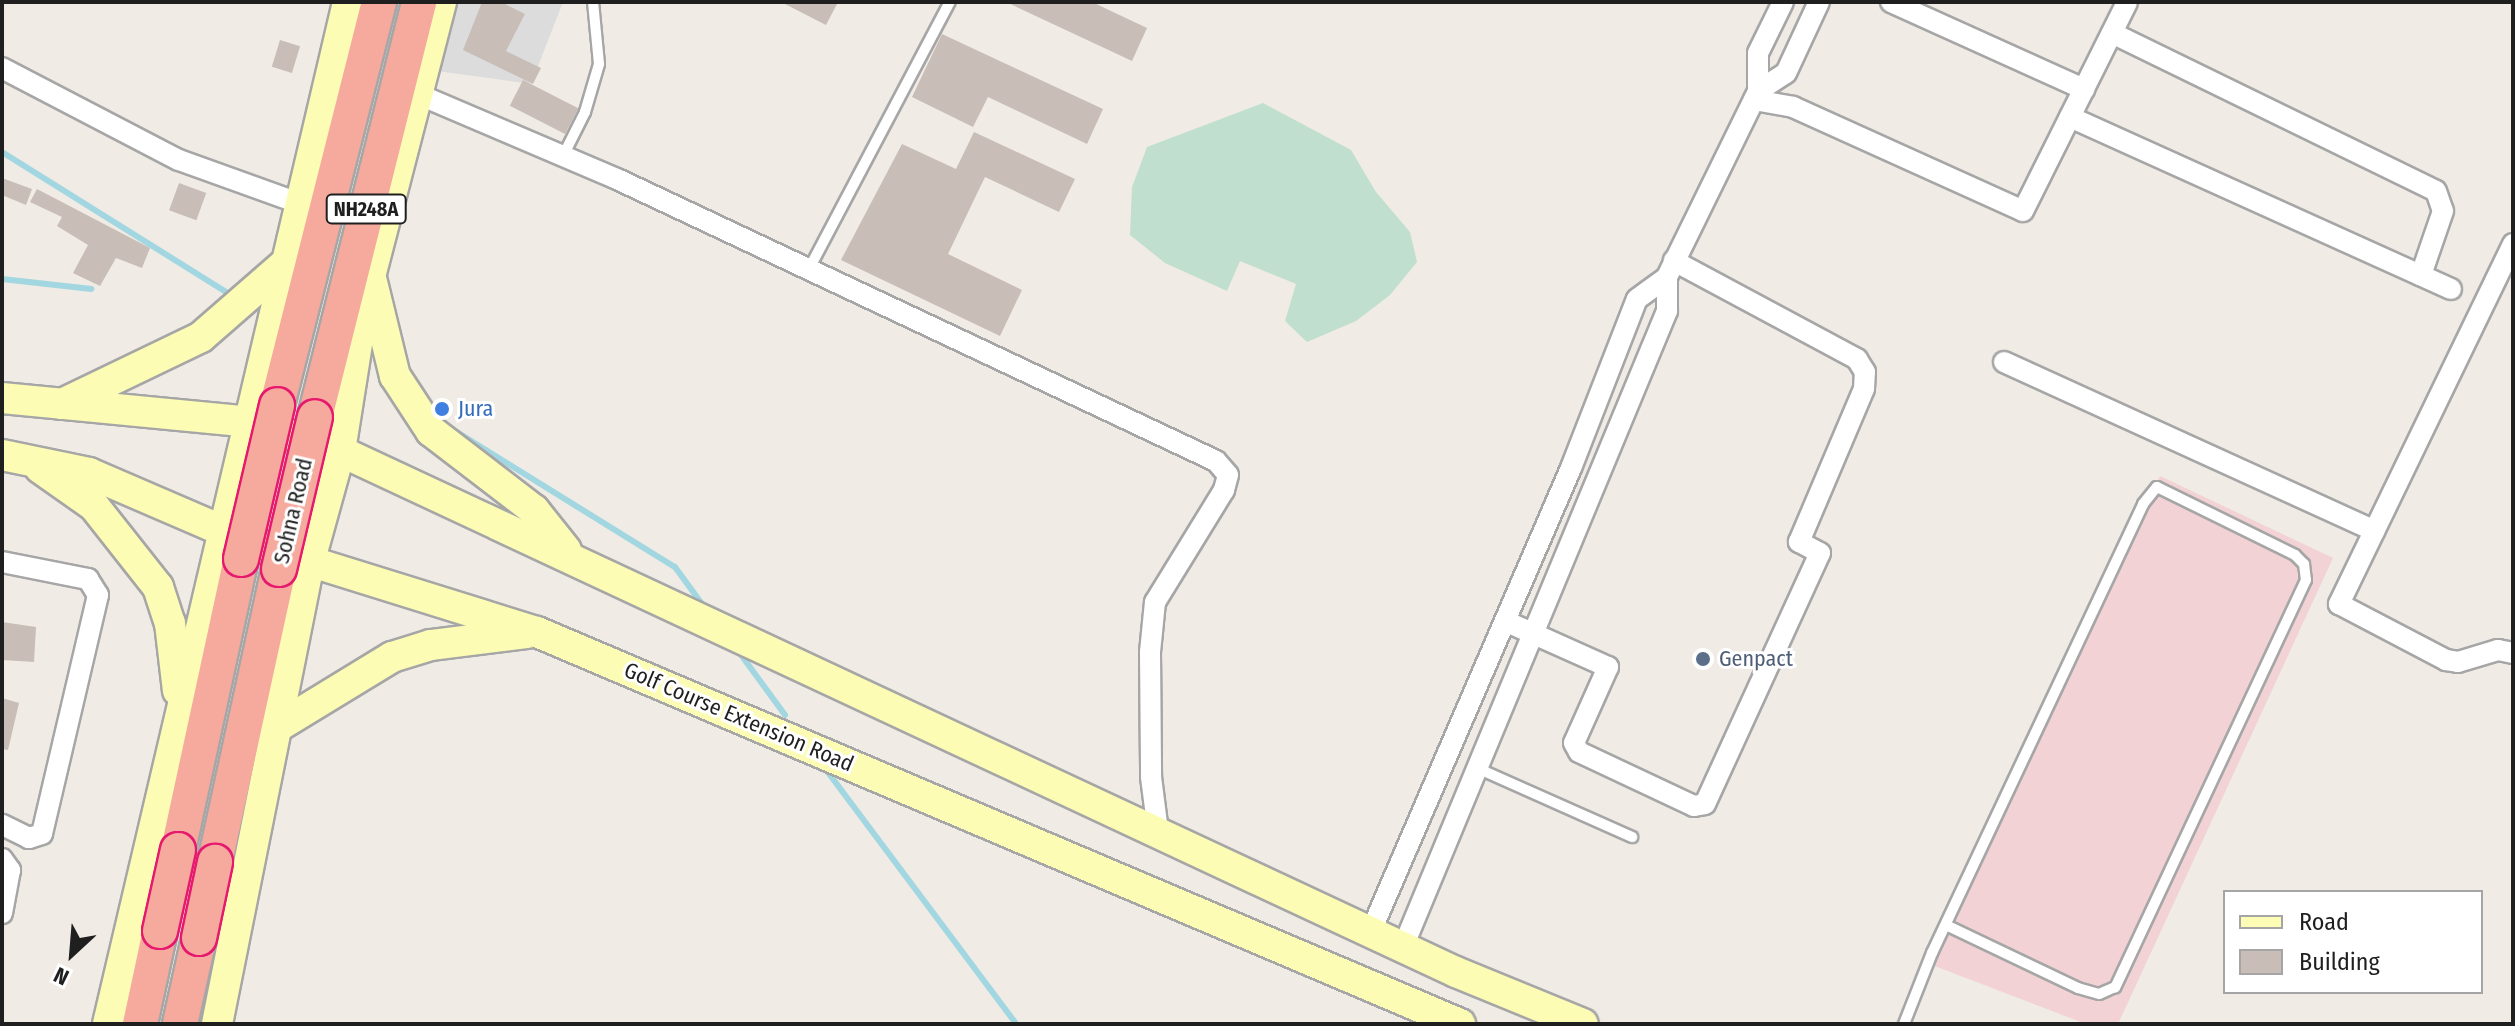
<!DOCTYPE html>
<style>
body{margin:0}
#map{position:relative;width:2515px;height:1026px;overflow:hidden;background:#f0ebe4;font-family:"Fira Sans Condensed",sans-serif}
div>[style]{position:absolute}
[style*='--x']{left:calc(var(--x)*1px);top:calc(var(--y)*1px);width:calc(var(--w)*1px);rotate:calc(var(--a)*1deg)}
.residential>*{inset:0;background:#dddcdc}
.commercial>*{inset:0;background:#f2d2d4}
.wetland>*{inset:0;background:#c0dfcf}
.stream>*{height:6px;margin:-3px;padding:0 3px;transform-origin:3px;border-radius:3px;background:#a2d7e1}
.building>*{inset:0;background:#c8bdb7;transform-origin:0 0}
.roads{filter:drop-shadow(2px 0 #a6a6a6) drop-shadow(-2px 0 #a6a6a6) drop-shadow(0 2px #a6a6a6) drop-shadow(0 -2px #a6a6a6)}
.service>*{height:10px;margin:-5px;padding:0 5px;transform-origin:5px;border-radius:5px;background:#fff}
.minor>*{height:20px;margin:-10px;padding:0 10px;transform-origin:10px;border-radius:10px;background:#fff}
.secondary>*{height:30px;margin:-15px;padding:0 15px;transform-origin:15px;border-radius:15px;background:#fdfcb5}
.trunk>*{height:34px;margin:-17px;padding:0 17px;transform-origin:17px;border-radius:17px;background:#f6aa9e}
.bridges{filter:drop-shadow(2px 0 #e6196e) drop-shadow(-2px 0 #e6196e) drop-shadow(0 2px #e6196e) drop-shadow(0 -2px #e6196e)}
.trunk-bridge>*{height:34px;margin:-17px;padding:0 17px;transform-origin:17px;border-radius:17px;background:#f6aa9e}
.dots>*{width:22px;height:22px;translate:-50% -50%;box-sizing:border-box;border:4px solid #fff;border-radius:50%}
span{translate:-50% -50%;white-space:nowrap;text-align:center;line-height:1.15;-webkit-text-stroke:6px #fff;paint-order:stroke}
.shield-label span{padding:2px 6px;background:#fff;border:2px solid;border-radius:6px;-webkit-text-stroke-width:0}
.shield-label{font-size:20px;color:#1f1f1f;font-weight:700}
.shop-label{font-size:22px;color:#366cbe}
.left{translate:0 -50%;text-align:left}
.street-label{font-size:22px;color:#1f1f1f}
.service-label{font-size:22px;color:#4e5e75}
.frame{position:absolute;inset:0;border:4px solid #1f1f1f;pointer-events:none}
.legend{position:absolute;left:2223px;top:890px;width:260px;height:104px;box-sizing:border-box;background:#fff;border:2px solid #a5a5a5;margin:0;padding:10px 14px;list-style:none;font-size:24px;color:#1f1f1f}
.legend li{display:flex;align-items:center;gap:16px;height:40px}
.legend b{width:40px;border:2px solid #a5a5a5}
.north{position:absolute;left:32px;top:914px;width:80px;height:80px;-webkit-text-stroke:6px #fff;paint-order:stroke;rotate:206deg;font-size:22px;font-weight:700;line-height:32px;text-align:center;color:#1f1f1f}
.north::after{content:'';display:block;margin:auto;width:28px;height:36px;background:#1f1f1f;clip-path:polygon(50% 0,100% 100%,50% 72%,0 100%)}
</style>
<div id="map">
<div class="residential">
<div style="clip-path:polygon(362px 2px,563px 2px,531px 84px,349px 59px)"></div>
</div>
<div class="commercial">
<div style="clip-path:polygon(2160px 476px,2333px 558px,2118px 1024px,2086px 1024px,1932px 965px)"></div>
</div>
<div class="wetland">
<div style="clip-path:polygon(1263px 103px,1351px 150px,1376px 192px,1410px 232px,1417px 262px,1390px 295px,1356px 321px,1307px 342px,1285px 321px,1296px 284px,1240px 261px,1227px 291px,1165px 263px,1130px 235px,1132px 187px,1147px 147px)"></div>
</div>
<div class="stream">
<div style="--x:2;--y:152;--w:268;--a:32"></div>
<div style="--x:2;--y:279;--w:90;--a:6.4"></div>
<div style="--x:452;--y:429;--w:262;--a:31.8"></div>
<div style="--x:675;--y:567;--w:51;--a:53.8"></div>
<div style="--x:736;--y:648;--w:83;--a:53.8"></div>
<div style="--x:824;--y:767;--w:321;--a:53.2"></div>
</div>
<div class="building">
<div style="clip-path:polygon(482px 2px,501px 2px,525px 14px,506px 51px,541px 68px,533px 84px,463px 50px)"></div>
<div style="clip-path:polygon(781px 2px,838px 2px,826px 25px)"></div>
<div style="clip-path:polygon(1006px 2px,1092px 2px,1147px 28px,1132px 61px)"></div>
<div style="clip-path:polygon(942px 34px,1103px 109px,1087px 144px,988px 97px,973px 127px,912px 97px)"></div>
<div style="left:280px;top:40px;width:21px;height:28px;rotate:17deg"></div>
<div style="left:523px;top:80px;width:62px;height:29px;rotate:27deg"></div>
<div style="clip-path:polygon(974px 132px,1075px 179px,1059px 212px,985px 177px,948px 254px,1022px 290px,1000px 336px,841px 260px,902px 144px,956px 169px)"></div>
<div style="clip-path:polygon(2px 178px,32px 189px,26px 205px,2px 195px)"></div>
<div style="left:179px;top:183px;width:29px;height:29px;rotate:20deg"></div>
<div style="clip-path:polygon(37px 189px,150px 248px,142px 268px,116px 258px,100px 286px,73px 273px,88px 245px,57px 226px,62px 217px,30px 202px)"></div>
<div style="clip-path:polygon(2px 622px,36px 627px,34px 662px,2px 660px)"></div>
<div style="clip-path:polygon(2px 698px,19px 703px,8px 750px,2px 749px)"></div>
</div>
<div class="roads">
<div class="service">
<div style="--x:563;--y:156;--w:49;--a:-63.4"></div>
<div style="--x:585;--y:112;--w:50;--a:-73.7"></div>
<div style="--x:599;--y:64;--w:62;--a:-95.5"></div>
<div style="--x:809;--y:269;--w:302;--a:-62.2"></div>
<div style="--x:1477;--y:768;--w:170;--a:24"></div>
<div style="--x:1904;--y:1024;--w:76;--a:-68.5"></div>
<div style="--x:1932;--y:953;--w:496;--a:-64.8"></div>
<div style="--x:2143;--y:504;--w:22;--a:-51"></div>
<div style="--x:2157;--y:487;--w:154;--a:26.2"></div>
<div style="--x:2295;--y:555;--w:13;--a:45"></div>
<div style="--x:2304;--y:564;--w:16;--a:83"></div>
<div style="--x:2306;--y:580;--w:450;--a:115.1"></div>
<div style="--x:2115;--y:987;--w:17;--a:156"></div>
<div style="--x:2099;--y:994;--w:22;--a:-164"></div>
<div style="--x:2078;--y:988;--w:144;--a:-154.5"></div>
</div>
<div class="minor">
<div style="--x:1891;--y:2;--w:212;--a:24.3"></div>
<div style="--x:2112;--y:33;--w:360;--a:26"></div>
<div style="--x:2436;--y:191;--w:21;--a:71"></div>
<div style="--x:2443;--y:211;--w:68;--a:109"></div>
<div style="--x:2;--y:68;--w:199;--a:27.5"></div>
<div style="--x:179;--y:160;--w:130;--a:19.8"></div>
<div style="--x:1758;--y:91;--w:33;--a:-33"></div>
<div style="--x:1786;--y:73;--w:78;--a:-65.1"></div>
<div style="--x:420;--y:95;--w:214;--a:23.1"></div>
<div style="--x:617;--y:179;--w:662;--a:25.21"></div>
<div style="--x:1216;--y:461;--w:18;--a:49"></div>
<div style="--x:1228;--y:475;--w:16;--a:105"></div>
<div style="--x:1224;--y:490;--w:132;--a:121.6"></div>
<div style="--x:1155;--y:602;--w:50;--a:95.7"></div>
<div style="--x:1150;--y:652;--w:125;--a:89.5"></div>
<div style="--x:1151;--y:777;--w:55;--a:82.7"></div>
<div style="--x:1754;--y:100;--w:40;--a:10"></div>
<div style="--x:1793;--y:107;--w:252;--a:24.3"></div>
<div style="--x:2023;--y:211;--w:233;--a:-63.5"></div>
<div style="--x:2070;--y:117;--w:418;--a:24.3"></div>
<div style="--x:2513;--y:244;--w:400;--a:115.8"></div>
<div style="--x:2339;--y:604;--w:121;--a:27.6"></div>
<div style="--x:2446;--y:660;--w:12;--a:9"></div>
<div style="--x:2458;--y:662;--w:42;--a:-16.7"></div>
<div style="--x:2498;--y:650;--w:15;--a:11"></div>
<div style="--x:2004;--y:362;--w:407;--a:24.5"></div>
<div style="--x:2;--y:562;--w:88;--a:11.2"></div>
<div style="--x:88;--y:579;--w:19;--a:58"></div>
<div style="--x:98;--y:595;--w:245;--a:103.2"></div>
<div style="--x:42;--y:834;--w:14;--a:163"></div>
<div style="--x:29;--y:838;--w:30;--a:-154"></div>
<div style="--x:1505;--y:621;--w:113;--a:24.1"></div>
<div style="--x:1608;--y:667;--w:83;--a:114.1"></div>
<div style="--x:1574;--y:743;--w:10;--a:61"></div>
<div style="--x:1579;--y:752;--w:127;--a:25.2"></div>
<div style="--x:1694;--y:806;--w:11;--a:-10"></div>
<div style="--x:1705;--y:804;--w:276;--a:-65.4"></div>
<div style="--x:1820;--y:553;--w:24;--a:-152"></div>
<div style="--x:1799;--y:542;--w:166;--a:-67"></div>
<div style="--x:1864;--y:389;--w:17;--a:-87"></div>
<div style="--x:1865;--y:372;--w:15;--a:-122"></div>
<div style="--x:1857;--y:359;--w:208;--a:-151.8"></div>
<div style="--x:2;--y:859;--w:14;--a:54"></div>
<div style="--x:10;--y:870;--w:44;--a:100.5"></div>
<div style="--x:1371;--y:931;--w:504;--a:-66.64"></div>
<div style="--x:1571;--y:468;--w:181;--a:-68.7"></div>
<div style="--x:1637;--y:299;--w:37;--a:-36"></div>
<div style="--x:1403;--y:947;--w:689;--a:-67.46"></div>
<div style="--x:1667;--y:311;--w:34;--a:-90"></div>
<div style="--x:1667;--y:277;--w:207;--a:-63.9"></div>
<div style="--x:1758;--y:91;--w:38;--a:-90"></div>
<div style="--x:1758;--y:53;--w:57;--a:-63.9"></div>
</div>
<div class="secondary">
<div style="--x:372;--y:282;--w:97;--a:76.3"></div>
<div style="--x:395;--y:376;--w:66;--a:56.8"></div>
<div style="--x:431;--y:431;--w:130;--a:37.5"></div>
<div style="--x:534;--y:510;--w:51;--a:51.3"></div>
<div style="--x:2;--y:398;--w:248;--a:5.5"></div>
<div style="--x:249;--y:422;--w:96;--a:17.7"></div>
<div style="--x:340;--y:451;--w:1232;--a:25.03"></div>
<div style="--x:1456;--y:972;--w:137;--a:22.3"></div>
<div style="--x:62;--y:404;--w:154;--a:-25.7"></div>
<div style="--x:201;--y:337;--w:114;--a:-41.1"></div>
<div style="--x:2;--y:455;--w:89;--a:11.7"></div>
<div style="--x:89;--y:473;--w:180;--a:23.3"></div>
<div style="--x:254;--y:544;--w:296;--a:17.3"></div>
<div style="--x:537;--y:632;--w:1003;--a:23.01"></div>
<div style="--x:40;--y:468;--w:66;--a:35.1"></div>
<div style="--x:94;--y:506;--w:103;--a:51.7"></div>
<div style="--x:158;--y:587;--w:38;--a:72"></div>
<div style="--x:170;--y:623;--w:68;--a:83.3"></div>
<div style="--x:274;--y:729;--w:138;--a:-31.4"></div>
<div style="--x:392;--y:657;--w:41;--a:-17.1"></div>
<div style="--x:431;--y:645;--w:97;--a:-7.1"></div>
<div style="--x:108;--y:1024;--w:1050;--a:-76.78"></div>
<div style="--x:217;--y:1024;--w:470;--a:-78.7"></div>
<div style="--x:309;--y:563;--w:116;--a:-74.5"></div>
<div style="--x:340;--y:451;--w:153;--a:-81"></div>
<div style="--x:364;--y:300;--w:308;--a:-75.5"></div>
</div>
<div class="trunk">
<div style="--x:277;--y:405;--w:416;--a:-75.8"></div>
<div style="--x:315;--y:417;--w:428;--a:-75.9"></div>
<div style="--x:178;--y:850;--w:298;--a:-77.8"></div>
<div style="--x:215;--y:862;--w:300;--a:-77.7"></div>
<div style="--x:140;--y:1024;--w:95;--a:-77.9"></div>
<div style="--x:180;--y:1024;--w:88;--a:-77.5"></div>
</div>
</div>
<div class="bridges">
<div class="trunk-bridge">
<div style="--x:241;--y:559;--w:158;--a:-76.8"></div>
<div style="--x:279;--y:569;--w:156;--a:-76.7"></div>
<div style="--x:160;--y:931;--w:83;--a:-77.5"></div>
<div style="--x:199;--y:938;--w:78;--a:-78.1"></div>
</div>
</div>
<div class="dots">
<div style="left:442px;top:409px;background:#3f7fe0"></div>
<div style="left:1703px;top:659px;background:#5c6f8a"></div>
</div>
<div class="shield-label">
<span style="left:366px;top:209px">NH248A</span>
</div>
<div class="shop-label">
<span class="left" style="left:458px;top:409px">Jura</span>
</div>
<div class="street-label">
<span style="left:293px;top:511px;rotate:-77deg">Sohna Road</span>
<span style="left:739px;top:717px;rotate:23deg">Golf Course Extension Road</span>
</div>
<div class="service-label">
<span class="left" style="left:1719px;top:659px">Genpact</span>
</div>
<div class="frame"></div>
<ul class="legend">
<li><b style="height:10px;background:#fdfcb5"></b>Road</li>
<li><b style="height:22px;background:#c8bdb7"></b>Building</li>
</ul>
<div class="north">N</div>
</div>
